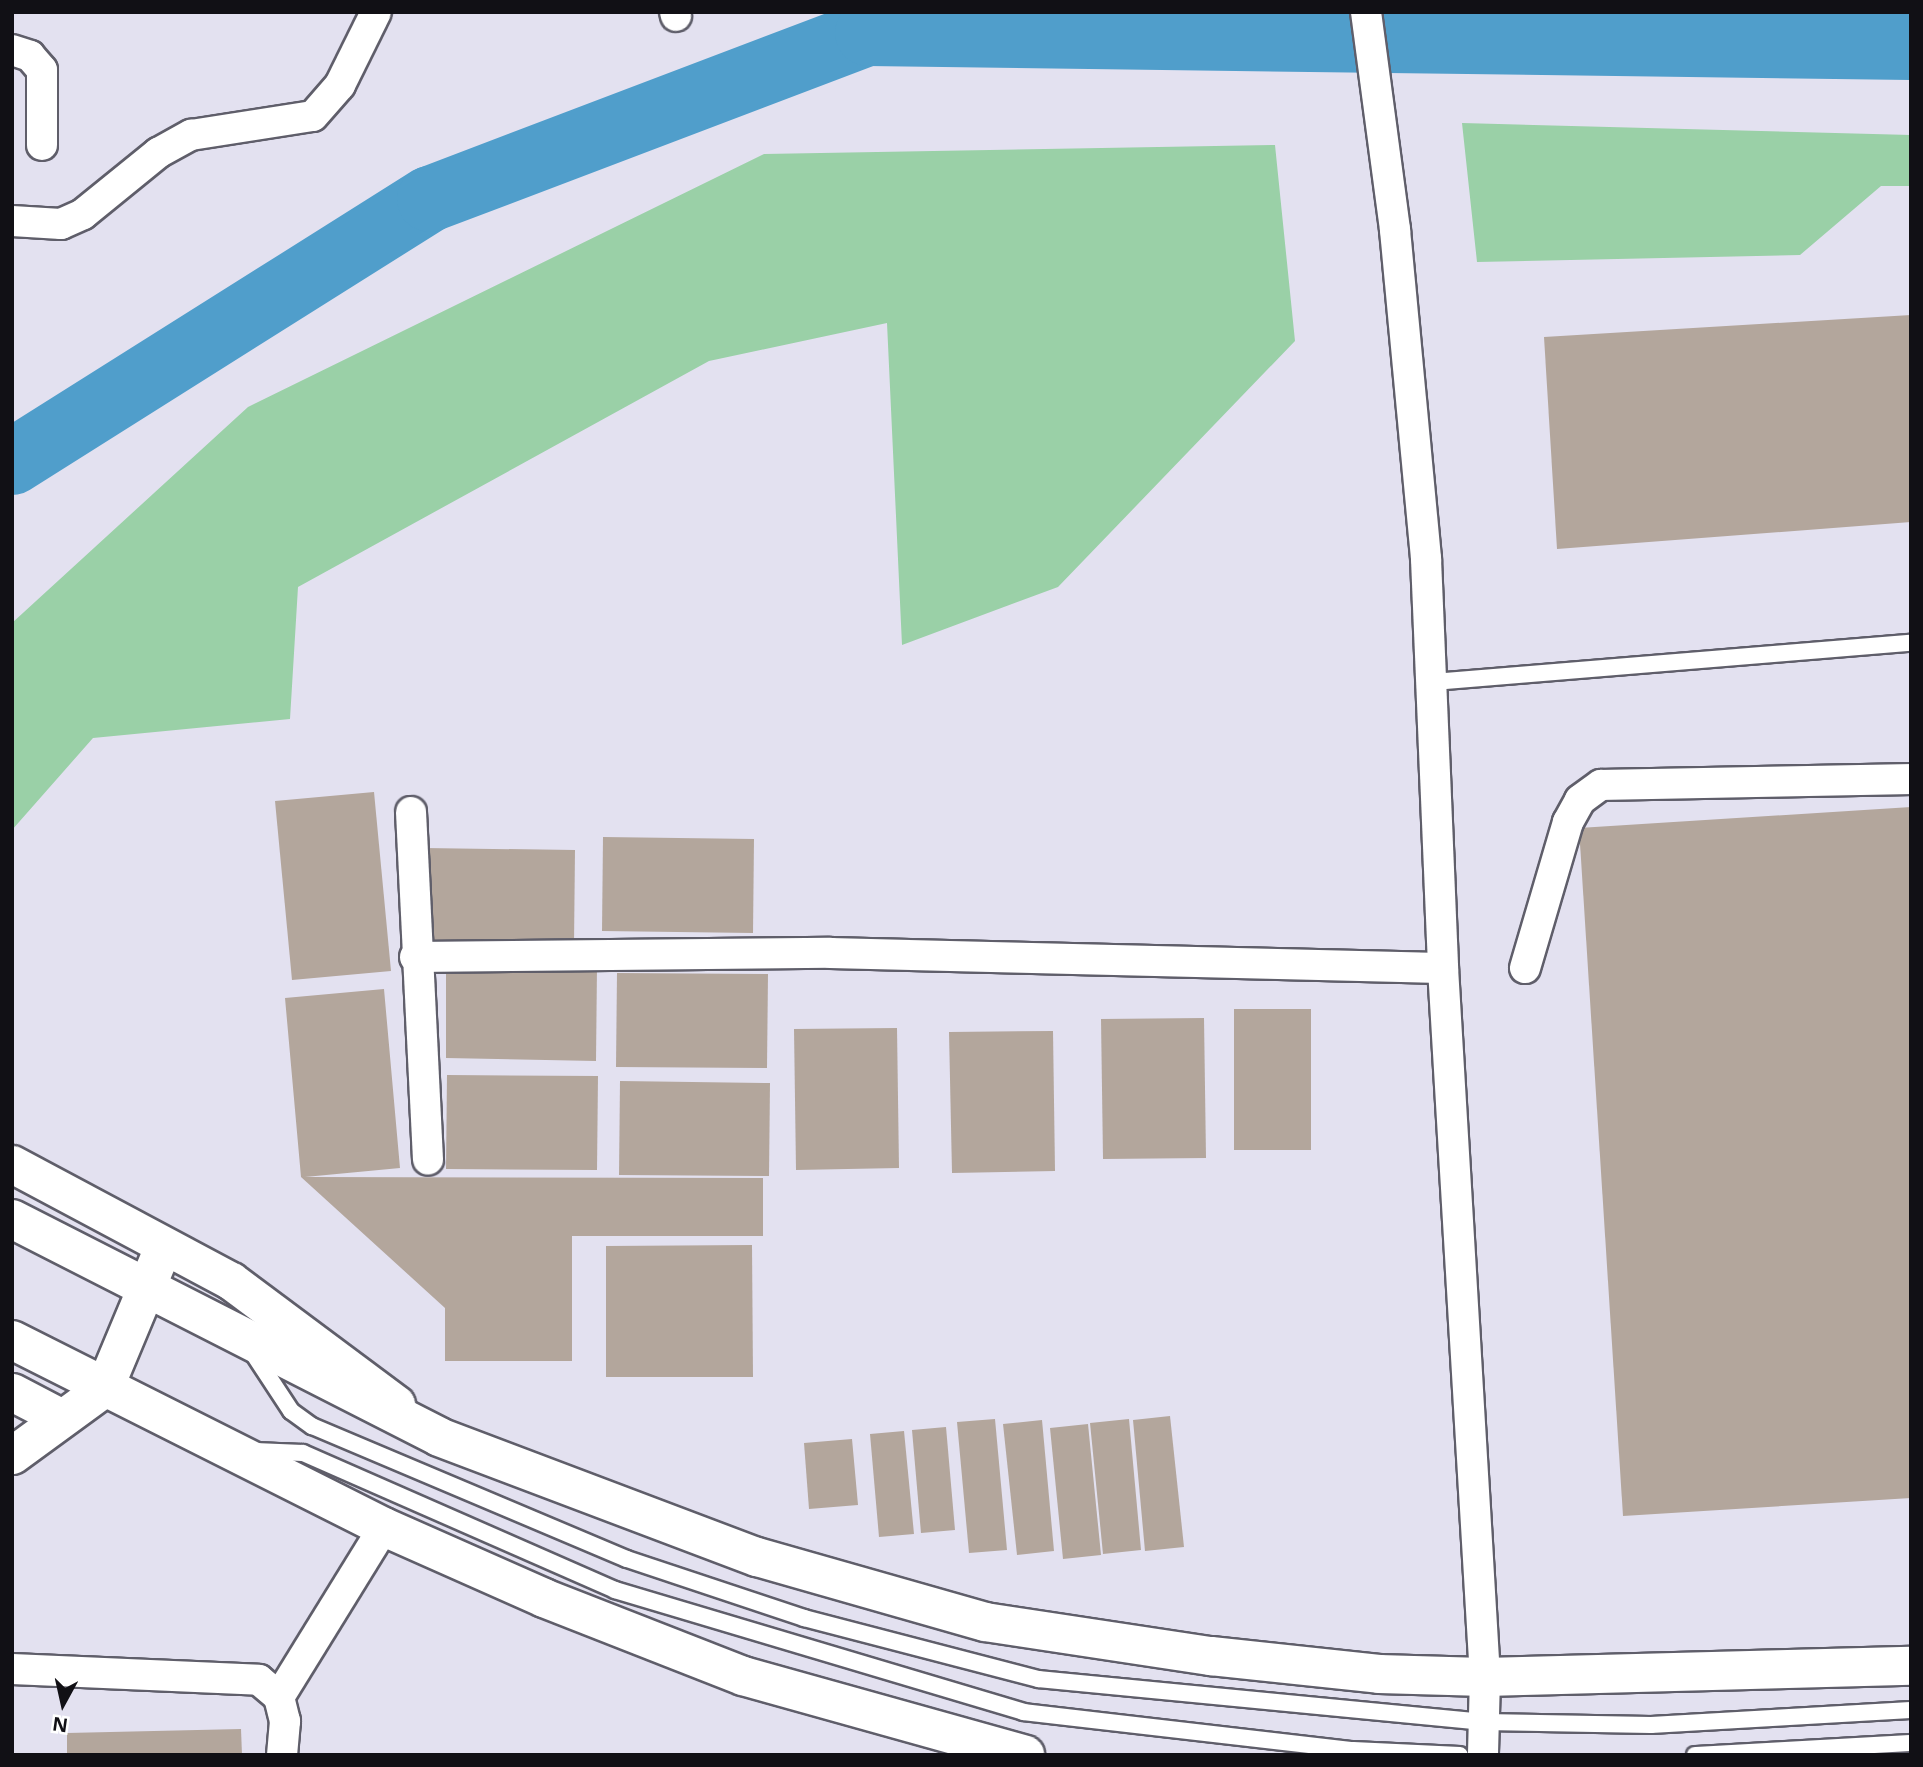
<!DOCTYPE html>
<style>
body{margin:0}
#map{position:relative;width:1923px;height:1767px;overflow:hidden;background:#e3e1f0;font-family:"Noto Sans",sans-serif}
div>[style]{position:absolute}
.green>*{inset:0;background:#9ad0a7}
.river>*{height:66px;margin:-33px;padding:0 33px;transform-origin:33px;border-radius:33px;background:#509ecb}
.building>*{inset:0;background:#b3a69c}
.roads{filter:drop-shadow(2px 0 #5f5e6a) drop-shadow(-2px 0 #5f5e6a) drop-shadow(0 2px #5f5e6a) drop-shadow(0 -2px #5f5e6a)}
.service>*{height:16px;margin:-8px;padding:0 8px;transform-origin:8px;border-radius:8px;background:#fff}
.minor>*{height:30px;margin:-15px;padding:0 15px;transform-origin:15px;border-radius:15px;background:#fff}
.tertiary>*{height:37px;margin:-18.5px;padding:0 18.5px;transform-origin:18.5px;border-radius:18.5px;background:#fff}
.trunk>*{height:38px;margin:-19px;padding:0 19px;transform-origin:19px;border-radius:19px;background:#fff}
span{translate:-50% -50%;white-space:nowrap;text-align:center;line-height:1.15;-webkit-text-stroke:6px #fff;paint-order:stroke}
.frame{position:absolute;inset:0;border:14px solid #111015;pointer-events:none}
.north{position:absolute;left:28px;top:1669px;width:70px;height:70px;-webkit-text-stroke:5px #fff;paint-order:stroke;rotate:188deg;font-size:19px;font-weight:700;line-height:28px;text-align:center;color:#111015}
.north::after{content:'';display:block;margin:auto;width:24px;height:32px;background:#111015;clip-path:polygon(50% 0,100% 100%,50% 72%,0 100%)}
</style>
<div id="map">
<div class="green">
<div style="clip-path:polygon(1461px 12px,1911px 12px,1911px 27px)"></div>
<div style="clip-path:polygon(1462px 123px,1911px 135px,1911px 186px,1881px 186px,1800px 255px,1477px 262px)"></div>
<div style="clip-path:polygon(1275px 145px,1295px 341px,1058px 587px,902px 645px,887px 323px,709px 361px,298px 587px,290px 719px,93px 738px,12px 830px,12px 623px,248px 407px,764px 154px)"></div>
</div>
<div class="river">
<div style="left:12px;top:462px;width:494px;rotate:-32.2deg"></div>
<div style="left:430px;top:199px;width:468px;rotate:-20.8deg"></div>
<div style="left:868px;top:33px;width:1043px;rotate:0.77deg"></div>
</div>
<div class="building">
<div style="clip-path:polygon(1911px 315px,1911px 522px,1557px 549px,1544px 337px)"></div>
<div style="clip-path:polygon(374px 792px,391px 971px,292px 980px,275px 801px)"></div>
<div style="clip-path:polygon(1911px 807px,1911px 1498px,1623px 1516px,1579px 828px)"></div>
<div style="clip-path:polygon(603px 837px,754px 839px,753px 933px,602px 931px)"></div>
<div style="clip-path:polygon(424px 848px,575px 850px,574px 944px,424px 942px)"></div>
<div style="clip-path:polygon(446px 964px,597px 967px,596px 1061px,446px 1058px)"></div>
<div style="clip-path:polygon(617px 973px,768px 974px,767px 1068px,616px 1067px)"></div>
<div style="clip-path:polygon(384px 989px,400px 1168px,305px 1177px,763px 1178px,763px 1236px,572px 1236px,572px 1361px,445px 1361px,445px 1308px,301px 1177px,285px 998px)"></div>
<div style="clip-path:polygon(1234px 1009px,1311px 1009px,1311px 1150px,1234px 1150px)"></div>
<div style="clip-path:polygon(1204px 1018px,1206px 1158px,1103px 1159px,1101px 1019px)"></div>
<div style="clip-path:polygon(897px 1028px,899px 1168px,796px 1170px,794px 1029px)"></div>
<div style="clip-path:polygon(1053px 1031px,1055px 1171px,952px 1173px,949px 1032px)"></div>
<div style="clip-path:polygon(447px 1075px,598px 1076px,597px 1170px,446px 1169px)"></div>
<div style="clip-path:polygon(620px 1081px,770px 1083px,769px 1176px,619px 1175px)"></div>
<div style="clip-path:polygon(752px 1245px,753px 1377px,606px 1377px,606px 1246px)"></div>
<div style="clip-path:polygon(1170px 1416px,1184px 1547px,1145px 1551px,1133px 1420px)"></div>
<div style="clip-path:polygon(995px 1419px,1007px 1550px,969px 1553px,957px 1422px)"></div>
<div style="clip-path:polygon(1129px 1419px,1141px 1550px,1103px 1554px,1090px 1423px)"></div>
<div style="clip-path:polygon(1042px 1420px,1054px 1551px,1017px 1555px,1003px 1424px)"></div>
<div style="clip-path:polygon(1088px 1424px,1101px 1555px,1063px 1559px,1050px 1428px)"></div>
<div style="clip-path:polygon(946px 1427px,955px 1530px,921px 1533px,912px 1430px)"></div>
<div style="clip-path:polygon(904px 1431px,914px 1534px,879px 1537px,870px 1434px)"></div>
<div style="clip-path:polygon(852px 1439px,858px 1505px,809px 1509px,804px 1443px)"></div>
<div style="clip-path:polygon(241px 1729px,242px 1755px,67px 1755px,67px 1733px)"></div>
</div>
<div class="roads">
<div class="service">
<div style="left:1432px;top:682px;width:481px;rotate:-4.7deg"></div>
<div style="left:251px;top:1350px;width:73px;rotate:56.7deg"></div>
<div style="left:291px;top:1411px;width:26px;rotate:36deg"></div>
<div style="left:312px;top:1426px;width:342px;rotate:22.9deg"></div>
<div style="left:627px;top:1559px;width:187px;rotate:18.4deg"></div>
<div style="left:804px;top:1618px;width:242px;rotate:14.6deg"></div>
<div style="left:1038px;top:1679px;width:448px;rotate:5.5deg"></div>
<div style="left:1484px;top:1722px;width:167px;rotate:1deg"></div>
<div style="left:1651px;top:1725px;width:260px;rotate:-3.3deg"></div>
<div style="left:255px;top:1451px;width:48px;rotate:2.4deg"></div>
<div style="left:303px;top:1453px;width:341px;rotate:23.7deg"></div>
<div style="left:615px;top:1590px;width:426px;rotate:16.6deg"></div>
<div style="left:1023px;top:1712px;width:332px;rotate:6.6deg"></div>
<div style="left:1353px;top:1750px;width:107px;rotate:2.7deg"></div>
<div style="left:1695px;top:1755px;width:216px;rotate:-3.2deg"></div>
</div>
<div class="minor">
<div style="left:675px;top:12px;width:4px;rotate:76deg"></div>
<div style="left:1366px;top:12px;width:220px;rotate:82.4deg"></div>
<div style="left:1395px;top:230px;width:330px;rotate:84.6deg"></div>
<div style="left:1426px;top:559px;width:409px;rotate:87.6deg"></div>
<div style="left:1443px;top:968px;width:710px;rotate:86.61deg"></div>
<div style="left:1485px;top:1677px;width:78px;rotate:91.5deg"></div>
<div style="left:12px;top:50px;width:19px;rotate:18deg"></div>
<div style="left:30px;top:56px;width:18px;rotate:49deg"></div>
<div style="left:42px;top:70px;width:75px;rotate:90deg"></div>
<div style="left:12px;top:221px;width:49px;rotate:3.5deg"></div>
<div style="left:61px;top:224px;width:24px;rotate:-24deg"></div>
<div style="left:83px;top:214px;width:97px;rotate:-39.1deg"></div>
<div style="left:158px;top:153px;width:38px;rotate:-29deg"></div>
<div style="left:191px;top:135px;width:123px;rotate:-8.9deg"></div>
<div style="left:313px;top:116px;width:41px;rotate:-48.9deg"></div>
<div style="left:340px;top:85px;width:81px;rotate:-63.7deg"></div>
<div style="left:411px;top:812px;width:348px;rotate:87.2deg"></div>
<div style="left:415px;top:957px;width:415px;rotate:-0.6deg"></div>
<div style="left:830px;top:953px;width:613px;rotate:1.4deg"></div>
<div style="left:1525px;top:968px;width:152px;rotate:-73.6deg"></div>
<div style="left:1568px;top:822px;width:25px;rotate:-61deg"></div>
<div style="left:1580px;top:800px;width:26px;rotate:-36deg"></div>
<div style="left:1601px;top:785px;width:310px;rotate:-1.1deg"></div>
<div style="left:12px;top:1669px;width:247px;rotate:2.5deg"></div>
<div style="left:259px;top:1680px;width:26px;rotate:40deg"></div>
<div style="left:279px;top:1697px;width:25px;rotate:76deg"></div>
<div style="left:285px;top:1721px;width:34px;rotate:95deg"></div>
<div style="left:279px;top:1697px;width:200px;rotate:-58.3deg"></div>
</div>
<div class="tertiary">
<div style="left:12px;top:1164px;width:248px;rotate:28.1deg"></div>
<div style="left:231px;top:1281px;width:206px;rotate:36.7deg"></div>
<div style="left:12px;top:1392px;width:56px;rotate:27.5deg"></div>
<div style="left:12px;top:1455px;width:114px;rotate:-36.1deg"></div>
<div style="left:104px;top:1388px;width:138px;rotate:-67.3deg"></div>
</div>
<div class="trunk">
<div style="left:12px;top:1219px;width:479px;rotate:27deg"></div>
<div style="left:439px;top:1437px;width:340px;rotate:20.7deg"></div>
<div style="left:757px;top:1557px;width:237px;rotate:15.9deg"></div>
<div style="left:985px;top:1622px;width:229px;rotate:8.6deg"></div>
<div style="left:1211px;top:1656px;width:169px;rotate:6.1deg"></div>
<div style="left:1379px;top:1674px;width:106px;rotate:1.6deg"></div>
<div style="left:1485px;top:1677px;width:426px;rotate:-1.5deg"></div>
<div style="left:12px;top:1340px;width:416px;rotate:26.7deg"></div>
<div style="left:384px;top:1527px;width:175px;rotate:23.9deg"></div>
<div style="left:544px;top:1598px;width:214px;rotate:21.4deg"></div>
<div style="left:743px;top:1676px;width:293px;rotate:15.6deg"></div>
</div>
</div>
<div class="frame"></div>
<div class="north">N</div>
</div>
